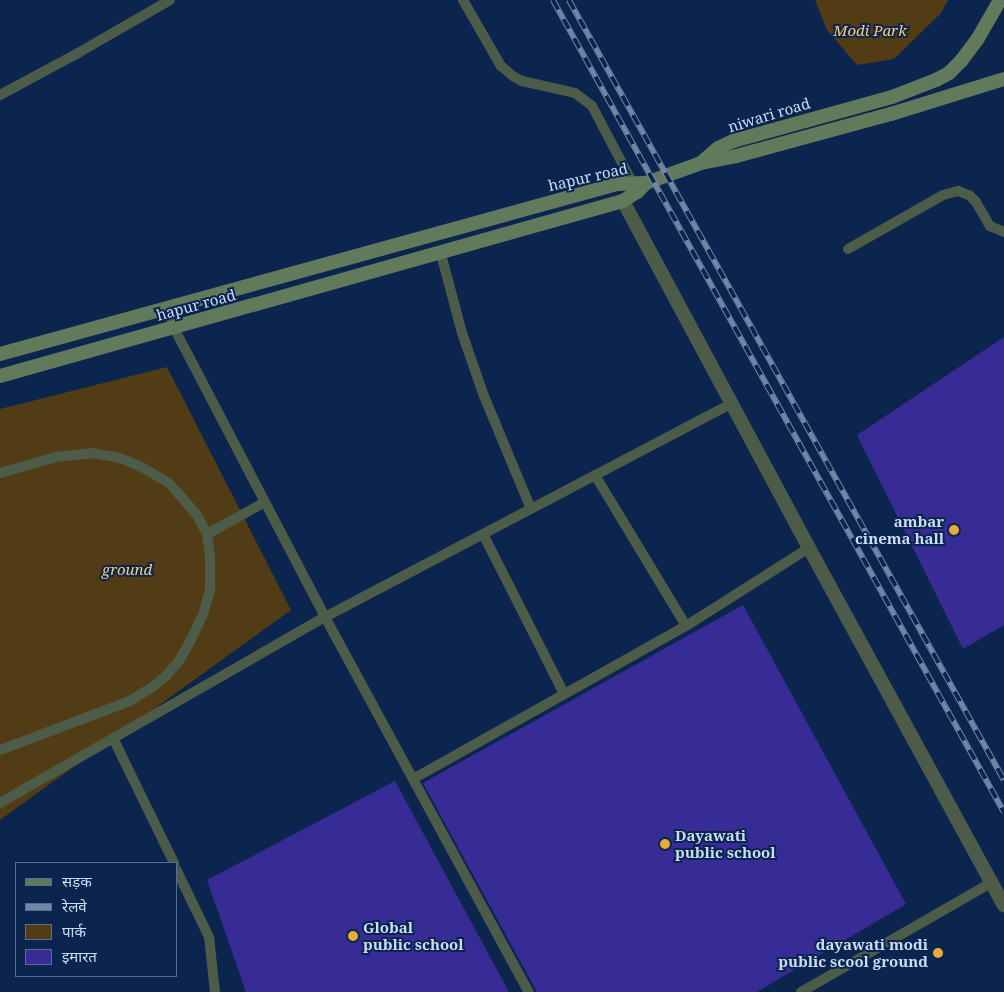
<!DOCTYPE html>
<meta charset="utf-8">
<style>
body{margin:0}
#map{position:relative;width:1004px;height:992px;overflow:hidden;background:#0c254e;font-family:"Noto Serif","Noto Sans Devanagari",serif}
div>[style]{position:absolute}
.green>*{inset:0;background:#513c15}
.building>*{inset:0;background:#372c95}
.service>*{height:10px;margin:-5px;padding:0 5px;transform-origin:5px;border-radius:5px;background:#4c5c49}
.minor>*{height:14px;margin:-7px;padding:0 7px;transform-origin:7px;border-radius:7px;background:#4c5c49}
.secondary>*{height:14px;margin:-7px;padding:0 7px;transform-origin:7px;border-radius:7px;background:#617a5b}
.rail>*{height:5.5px;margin-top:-2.75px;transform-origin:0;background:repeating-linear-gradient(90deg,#0c254e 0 11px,#7287a8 0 22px);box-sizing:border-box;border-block:1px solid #7287a8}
.dots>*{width:14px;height:14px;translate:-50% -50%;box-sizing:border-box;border:2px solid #0c254e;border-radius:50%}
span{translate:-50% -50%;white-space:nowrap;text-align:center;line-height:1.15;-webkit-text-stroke:4px #0c254e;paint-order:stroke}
.park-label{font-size:15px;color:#fbcb77;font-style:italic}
.street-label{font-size:15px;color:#cbdcf7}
.poi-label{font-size:15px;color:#cbdcf7;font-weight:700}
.right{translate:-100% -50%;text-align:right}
.left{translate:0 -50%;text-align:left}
.legend{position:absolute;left:15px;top:862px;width:162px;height:115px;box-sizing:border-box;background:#0c254e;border:1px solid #586e92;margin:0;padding:6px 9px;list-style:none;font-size:15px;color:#cbdcf7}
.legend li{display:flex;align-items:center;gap:10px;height:25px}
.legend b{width:25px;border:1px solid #586e92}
</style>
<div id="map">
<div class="green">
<div style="clip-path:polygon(815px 0,948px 0,941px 13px,894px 59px,857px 65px,827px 30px)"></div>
<div style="clip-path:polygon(167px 367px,291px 610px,0 820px,0 409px)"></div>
</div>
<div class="building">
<div style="clip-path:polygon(1004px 337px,1004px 625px,963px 649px,857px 435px)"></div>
<div style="clip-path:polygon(743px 605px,906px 904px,757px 992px,537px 992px,423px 783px)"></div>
<div style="clip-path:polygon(395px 781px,509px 992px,246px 992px,207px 880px)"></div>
</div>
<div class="service">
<div style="left:463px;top:0;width:76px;rotate:60.1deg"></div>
<div style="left:501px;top:66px;width:16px;rotate:40deg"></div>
<div style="left:513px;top:76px;width:10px;rotate:29deg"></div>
<div style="left:522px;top:81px;width:54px;rotate:12.8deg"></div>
<div style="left:575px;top:93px;width:21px;rotate:37deg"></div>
<div style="left:592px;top:106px;width:86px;rotate:62.2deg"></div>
<div style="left:0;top:95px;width:89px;rotate:-28.3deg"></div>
<div style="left:78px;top:53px;width:106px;rotate:-29.9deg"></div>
<div style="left:848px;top:249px;width:109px;rotate:-29.6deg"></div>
<div style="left:943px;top:195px;width:16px;rotate:-15deg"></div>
<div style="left:958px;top:191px;width:12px;rotate:20deg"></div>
<div style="left:969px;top:195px;width:10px;rotate:45deg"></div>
<div style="left:976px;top:202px;width:28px;rotate:60deg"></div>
<div style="left:990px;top:226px;width:15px;rotate:23deg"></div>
<div style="left:441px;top:254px;width:82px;rotate:75.1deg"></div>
<div style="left:462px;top:333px;width:67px;rotate:70.8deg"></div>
<div style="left:484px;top:396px;width:122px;rotate:67.4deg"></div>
<div style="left:168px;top:307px;width:22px;rotate:74deg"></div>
<div style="left:174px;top:328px;width:326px;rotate:62.4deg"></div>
<div style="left:325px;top:617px;width:427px;rotate:61.5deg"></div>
<div style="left:0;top:473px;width:58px;rotate:-15.9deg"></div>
<div style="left:56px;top:457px;width:36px;rotate:-6deg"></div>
<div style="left:92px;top:453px;width:28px;rotate:10deg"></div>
<div style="left:120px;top:458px;width:25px;rotate:23deg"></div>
<div style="left:143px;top:468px;width:30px;rotate:30deg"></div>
<div style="left:169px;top:483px;width:43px;rotate:48.8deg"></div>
<div style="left:197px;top:515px;width:21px;rotate:62deg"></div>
<div style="left:207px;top:534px;width:22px;rotate:82deg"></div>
<div style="left:210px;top:556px;width:34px;rotate:90deg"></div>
<div style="left:210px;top:590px;width:25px;rotate:106deg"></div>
<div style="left:203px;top:614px;width:29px;rotate:115deg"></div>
<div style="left:191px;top:640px;width:24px;rotate:120deg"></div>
<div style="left:179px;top:661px;width:18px;rotate:131deg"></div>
<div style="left:167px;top:675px;width:17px;rotate:140deg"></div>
<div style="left:154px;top:686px;width:28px;rotate:148deg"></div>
<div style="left:130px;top:701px;width:139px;rotate:159.3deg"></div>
<div style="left:595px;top:475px;width:176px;rotate:58.9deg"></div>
<div style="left:207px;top:534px;width:66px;rotate:-28.9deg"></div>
<div style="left:483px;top:534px;width:179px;rotate:63.1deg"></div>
<div style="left:113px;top:738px;width:139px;rotate:64deg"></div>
<div style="left:413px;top:779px;width:313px;rotate:-29.3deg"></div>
<div style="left:686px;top:626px;width:146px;rotate:-32.4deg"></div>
<div style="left:0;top:803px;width:374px;rotate:-29.8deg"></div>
<div style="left:325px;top:617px;width:460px;rotate:-27.7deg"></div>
<div style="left:176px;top:869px;width:76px;rotate:64.1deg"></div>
<div style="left:209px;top:937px;width:55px;rotate:83.8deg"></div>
<div style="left:801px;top:992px;width:220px;rotate:-29.9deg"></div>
</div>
<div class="minor">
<div style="left:623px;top:201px;width:394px;rotate:61.8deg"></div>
<div style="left:809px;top:548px;width:407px;rotate:61.4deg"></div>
</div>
<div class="secondary">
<div style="left:702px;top:162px;width:21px;rotate:-41deg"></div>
<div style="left:718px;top:148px;width:17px;rotate:-25deg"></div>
<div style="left:733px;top:141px;width:165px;rotate:-15.5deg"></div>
<div style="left:892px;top:97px;width:47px;rotate:-21.1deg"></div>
<div style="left:936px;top:80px;width:15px;rotate:-28deg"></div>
<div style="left:949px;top:73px;width:17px;rotate:-45deg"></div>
<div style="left:961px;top:61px;width:26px;rotate:-53deg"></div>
<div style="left:977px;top:40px;width:46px;rotate:-60.1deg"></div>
<div style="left:0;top:354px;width:640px;rotate:-15.4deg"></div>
<div style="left:617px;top:184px;width:29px;rotate:-2deg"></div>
<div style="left:0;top:376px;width:647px;rotate:-15.69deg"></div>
<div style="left:623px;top:201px;width:17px;rotate:-33deg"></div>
<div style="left:637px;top:192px;width:13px;rotate:-45deg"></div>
<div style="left:646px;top:183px;width:59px;rotate:-20deg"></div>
<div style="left:701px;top:163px;width:36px;rotate:-11deg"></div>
<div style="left:736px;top:156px;width:161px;rotate:-15.2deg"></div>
<div style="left:891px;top:114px;width:118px;rotate:-17.2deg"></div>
</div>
<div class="rail">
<div style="left:553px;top:0;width:929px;rotate:60.95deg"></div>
<div style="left:569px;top:0;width:893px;rotate:60.85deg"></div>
</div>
<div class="dots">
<div style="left:954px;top:530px;background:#e7ac37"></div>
<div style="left:665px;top:844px;background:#e7ac37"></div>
<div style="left:353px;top:936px;background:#e7ac37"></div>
<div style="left:938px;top:953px;background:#e7ac37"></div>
</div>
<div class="park-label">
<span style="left:870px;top:31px">Modi Park</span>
<span style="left:127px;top:570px">ground</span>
</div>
<div class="street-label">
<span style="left:769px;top:115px;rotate:-17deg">niwari road</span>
<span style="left:588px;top:177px;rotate:-13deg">hapur road</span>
<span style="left:196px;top:305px;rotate:-15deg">hapur road</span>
</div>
<div class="poi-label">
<span class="right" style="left:944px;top:530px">ambar<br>cinema hall</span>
<span class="left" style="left:675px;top:844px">Dayawati<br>public school</span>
<span class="left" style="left:363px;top:936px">Global<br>public school</span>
<span class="right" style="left:928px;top:953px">dayawati modi<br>public scool ground</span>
</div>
<ul class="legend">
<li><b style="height:6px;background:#617a5b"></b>सड़क</li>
<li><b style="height:6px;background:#7287a8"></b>रेलवे</li>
<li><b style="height:14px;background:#513c15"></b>पार्क</li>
<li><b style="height:14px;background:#372c95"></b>इमारत</li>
</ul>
</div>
